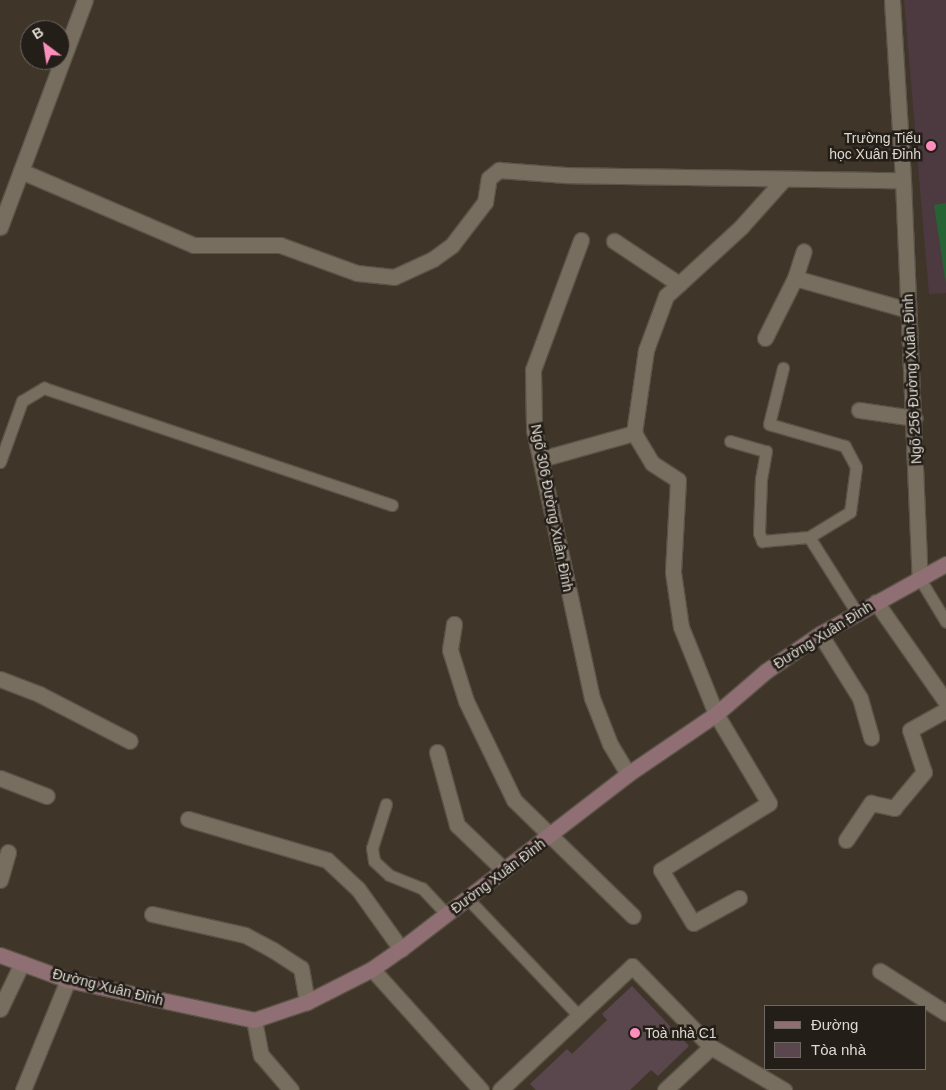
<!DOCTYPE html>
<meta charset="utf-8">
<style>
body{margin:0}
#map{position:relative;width:946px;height:1090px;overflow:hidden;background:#3f3629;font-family:Arial,sans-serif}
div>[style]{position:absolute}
.education>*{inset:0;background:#4d3940}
.green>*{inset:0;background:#256334}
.building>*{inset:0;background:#5a474d}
.roads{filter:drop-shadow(1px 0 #5a5347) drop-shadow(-1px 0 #5a5347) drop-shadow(0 1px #5a5347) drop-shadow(0 -1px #5a5347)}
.lane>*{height:11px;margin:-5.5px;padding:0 5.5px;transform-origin:5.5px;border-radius:5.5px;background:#786e5f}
.street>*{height:15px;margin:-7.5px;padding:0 7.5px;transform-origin:7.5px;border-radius:7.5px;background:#786e5f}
.secondary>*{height:15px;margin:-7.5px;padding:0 7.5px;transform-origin:7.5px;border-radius:7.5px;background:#8f6f73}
.dots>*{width:14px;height:14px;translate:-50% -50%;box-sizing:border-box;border:2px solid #231e18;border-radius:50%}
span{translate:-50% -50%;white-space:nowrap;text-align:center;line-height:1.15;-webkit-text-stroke:5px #231e18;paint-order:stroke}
.poi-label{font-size:14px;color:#dfdad1}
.right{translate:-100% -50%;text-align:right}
.left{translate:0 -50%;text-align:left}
.street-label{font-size:14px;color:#dfdad1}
.legend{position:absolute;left:764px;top:1005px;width:162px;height:65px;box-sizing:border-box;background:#231e18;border:1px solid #6e6962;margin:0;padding:6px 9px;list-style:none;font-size:15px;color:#dfdad1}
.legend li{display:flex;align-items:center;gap:10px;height:25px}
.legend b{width:25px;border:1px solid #6e6962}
.north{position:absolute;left:20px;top:20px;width:50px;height:50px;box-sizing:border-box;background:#231e18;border:1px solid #6e6962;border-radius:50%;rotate:329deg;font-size:14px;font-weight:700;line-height:20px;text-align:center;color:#dfdad1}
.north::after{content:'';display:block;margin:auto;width:18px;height:22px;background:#fe8ebd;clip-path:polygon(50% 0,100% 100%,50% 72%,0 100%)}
</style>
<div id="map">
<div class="education">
<div style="clip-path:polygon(904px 0,946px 0,946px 293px,929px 294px)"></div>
</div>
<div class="green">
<div style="clip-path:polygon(946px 203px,946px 285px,934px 205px)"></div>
</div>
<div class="building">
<div style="clip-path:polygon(632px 986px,689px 1046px,658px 1076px,651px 1070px,630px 1090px,536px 1090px,530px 1084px,567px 1049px,572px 1054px,607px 1020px,602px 1014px)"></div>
</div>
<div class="roads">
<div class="lane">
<div style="left:730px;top:441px;width:37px;rotate:16deg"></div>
<div style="left:766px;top:451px;width:27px;rotate:100deg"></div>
<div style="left:761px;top:478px;width:55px;rotate:92.1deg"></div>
<div style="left:759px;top:533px;width:9px;rotate:69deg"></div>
<div style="left:762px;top:541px;width:47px;rotate:-4.9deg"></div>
<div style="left:809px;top:537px;width:48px;rotate:-31.4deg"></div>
<div style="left:850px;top:512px;width:45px;rotate:-82.4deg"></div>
<div style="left:856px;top:467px;width:24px;rotate:-118deg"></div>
<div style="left:845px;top:446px;width:79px;rotate:-163.9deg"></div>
<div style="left:769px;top:424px;width:58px;rotate:-76deg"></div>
<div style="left:0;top:462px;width:65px;rotate:-70.2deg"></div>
<div style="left:22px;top:401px;width:26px;rotate:-31deg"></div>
<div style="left:44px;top:388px;width:367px;rotate:18.6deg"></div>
<div style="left:809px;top:537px;width:90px;rotate:57.7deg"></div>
<div style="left:920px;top:579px;width:50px;rotate:58.8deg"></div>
<div style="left:386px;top:804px;width:46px;rotate:107.7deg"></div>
<div style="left:372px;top:848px;width:13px;rotate:81deg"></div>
<div style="left:374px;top:861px;width:21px;rotate:43deg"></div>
<div style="left:389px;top:875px;width:35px;rotate:22deg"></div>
<div style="left:422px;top:888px;width:37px;rotate:47deg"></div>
<div style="left:468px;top:899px;width:161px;rotate:46.5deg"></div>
</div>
<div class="street">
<div style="left:892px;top:0;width:180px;rotate:86.5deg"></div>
<div style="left:903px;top:180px;width:399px;rotate:87.6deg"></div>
<div style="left:21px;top:171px;width:188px;rotate:23.2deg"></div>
<div style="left:194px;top:245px;width:86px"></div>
<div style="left:280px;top:245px;width:82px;rotate:20deg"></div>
<div style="left:357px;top:273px;width:37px;rotate:6deg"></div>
<div style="left:394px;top:277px;width:43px;rotate:-24.8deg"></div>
<div style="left:433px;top:259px;width:24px;rotate:-36deg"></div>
<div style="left:452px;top:245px;width:54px;rotate:-52.5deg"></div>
<div style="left:485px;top:202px;width:24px;rotate:-81deg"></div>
<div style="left:489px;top:178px;width:13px;rotate:-39deg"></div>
<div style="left:499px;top:170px;width:67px;rotate:4.3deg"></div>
<div style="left:566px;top:175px;width:337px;rotate:0.9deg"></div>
<div style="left:0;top:227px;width:242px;rotate:-69.5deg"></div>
<div style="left:581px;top:240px;width:139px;rotate:110.3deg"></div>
<div style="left:533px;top:370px;width:60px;rotate:89deg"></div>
<div style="left:534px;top:430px;width:274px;rotate:77.8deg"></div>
<div style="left:592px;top:698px;width:49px;rotate:68.6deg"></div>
<div style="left:610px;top:744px;width:35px;rotate:59deg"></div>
<div style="left:614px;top:241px;width:78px;rotate:33.5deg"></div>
<div style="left:795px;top:278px;width:117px;rotate:15.8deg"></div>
<div style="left:765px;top:338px;width:67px;rotate:-63.4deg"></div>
<div style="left:795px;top:278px;width:28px;rotate:-72deg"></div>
<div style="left:859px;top:410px;width:56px;rotate:8.3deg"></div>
<div style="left:541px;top:459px;width:97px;rotate:-15.6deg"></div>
<div style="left:876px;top:602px;width:122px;rotate:55deg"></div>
<div style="left:454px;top:624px;width:26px;rotate:99deg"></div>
<div style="left:450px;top:650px;width:53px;rotate:72.6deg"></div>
<div style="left:466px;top:701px;width:110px;rotate:64.1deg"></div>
<div style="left:514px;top:800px;width:166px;rotate:44.3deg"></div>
<div style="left:820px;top:634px;width:75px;rotate:58deg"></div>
<div style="left:860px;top:698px;width:41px;rotate:74.2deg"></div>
<div style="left:0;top:679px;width:42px;rotate:21deg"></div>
<div style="left:39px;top:694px;width:102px;rotate:27.3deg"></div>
<div style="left:437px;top:752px;width:76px;rotate:74.7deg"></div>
<div style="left:457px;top:825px;width:65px;rotate:43.8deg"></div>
<div style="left:0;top:778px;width:50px;rotate:21deg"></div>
<div style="left:188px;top:819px;width:145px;rotate:16.4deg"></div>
<div style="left:327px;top:860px;width:42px;rotate:43.1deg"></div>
<div style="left:358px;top:889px;width:74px;rotate:54.4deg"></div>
<div style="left:846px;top:840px;width:45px;rotate:-56deg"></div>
<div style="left:871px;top:803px;width:24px;rotate:12deg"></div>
<div style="left:894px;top:808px;width:47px;rotate:-50.2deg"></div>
<div style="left:924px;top:772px;width:44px;rotate:-108.4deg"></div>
<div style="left:910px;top:730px;width:41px;rotate:-29.1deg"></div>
<div style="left:0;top:880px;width:29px;rotate:-74deg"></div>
<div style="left:739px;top:898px;width:52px;rotate:151.5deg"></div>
<div style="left:693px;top:923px;width:62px;rotate:-121.1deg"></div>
<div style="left:661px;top:870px;width:127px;rotate:-31.8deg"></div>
<div style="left:769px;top:803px;width:104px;rotate:-120.8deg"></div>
<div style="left:716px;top:714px;width:94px;rotate:-111.9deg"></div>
<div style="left:681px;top:627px;width:56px;rotate:-98.3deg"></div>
<div style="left:673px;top:572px;width:92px;rotate:-86.9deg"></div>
<div style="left:678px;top:480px;width:31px;rotate:-147deg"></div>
<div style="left:652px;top:463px;width:35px;rotate:-121deg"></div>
<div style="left:634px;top:433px;width:84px;rotate:-81.8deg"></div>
<div style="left:646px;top:350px;width:58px;rotate:-69.7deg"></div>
<div style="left:666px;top:296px;width:102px;rotate:-42.6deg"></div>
<div style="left:741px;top:227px;width:64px;rotate:-48.1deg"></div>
<div style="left:152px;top:914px;width:95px;rotate:12.7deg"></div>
<div style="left:245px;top:935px;width:32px;rotate:28deg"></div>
<div style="left:273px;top:950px;width:33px;rotate:33deg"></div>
<div style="left:301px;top:968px;width:35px;rotate:80deg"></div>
<div style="left:372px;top:969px;width:163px;rotate:48deg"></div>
<div style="left:880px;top:971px;width:78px;rotate:32.5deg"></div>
<div style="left:0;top:1009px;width:51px;rotate:-64.4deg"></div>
<div style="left:254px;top:1020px;width:36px;rotate:79deg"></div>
<div style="left:261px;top:1055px;width:46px;rotate:49.4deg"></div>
<div style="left:23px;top:1090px;width:119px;rotate:-67.8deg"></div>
<div style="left:500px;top:1090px;width:181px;rotate:-43.2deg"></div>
<div style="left:632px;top:966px;width:113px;rotate:45.7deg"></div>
<div style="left:711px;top:1047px;width:85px;rotate:30.5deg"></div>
<div style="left:665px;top:1090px;width:63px;rotate:-43.1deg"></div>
</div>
<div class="secondary">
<div style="left:0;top:955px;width:72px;rotate:20.2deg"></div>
<div style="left:68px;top:980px;width:190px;rotate:12.1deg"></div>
<div style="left:254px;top:1020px;width:56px;rotate:-18.8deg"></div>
<div style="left:307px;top:1002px;width:73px;rotate:-26.9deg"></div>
<div style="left:372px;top:969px;width:35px;rotate:-35deg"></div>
<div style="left:401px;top:949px;width:287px;rotate:-37.6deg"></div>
<div style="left:628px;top:774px;width:107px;rotate:-34.3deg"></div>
<div style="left:716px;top:714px;width:66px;rotate:-40.7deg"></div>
<div style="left:766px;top:671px;width:65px;rotate:-34.4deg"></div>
<div style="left:820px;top:634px;width:144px;rotate:-29.1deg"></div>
</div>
</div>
<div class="dots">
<div style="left:931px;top:146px;background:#fe8ebd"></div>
<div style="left:635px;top:1033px;background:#fe8ebd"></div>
</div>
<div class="poi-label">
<span class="right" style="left:921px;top:146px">Trường Tiểu<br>học Xuân Đỉnh</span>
<span class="left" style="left:645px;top:1033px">Toà nhà C1</span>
</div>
<div class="street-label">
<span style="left:912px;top:379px;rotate:-93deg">Ngõ 256 Đường Xuân Đỉnh</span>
<span style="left:552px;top:508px;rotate:79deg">Ngõ 306 Đường Xuân Đỉnh</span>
<span style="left:823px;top:635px;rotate:-32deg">Đường Xuân Đỉnh</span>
<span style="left:498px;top:876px;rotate:-37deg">Đường Xuân Đỉnh</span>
<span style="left:108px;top:987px;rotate:14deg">Đường Xuân Đỉnh</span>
</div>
<ul class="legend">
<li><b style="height:6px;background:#8f6f73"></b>Đường</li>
<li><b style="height:14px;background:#5a474d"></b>Tòa nhà</li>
</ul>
<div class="north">B</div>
</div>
